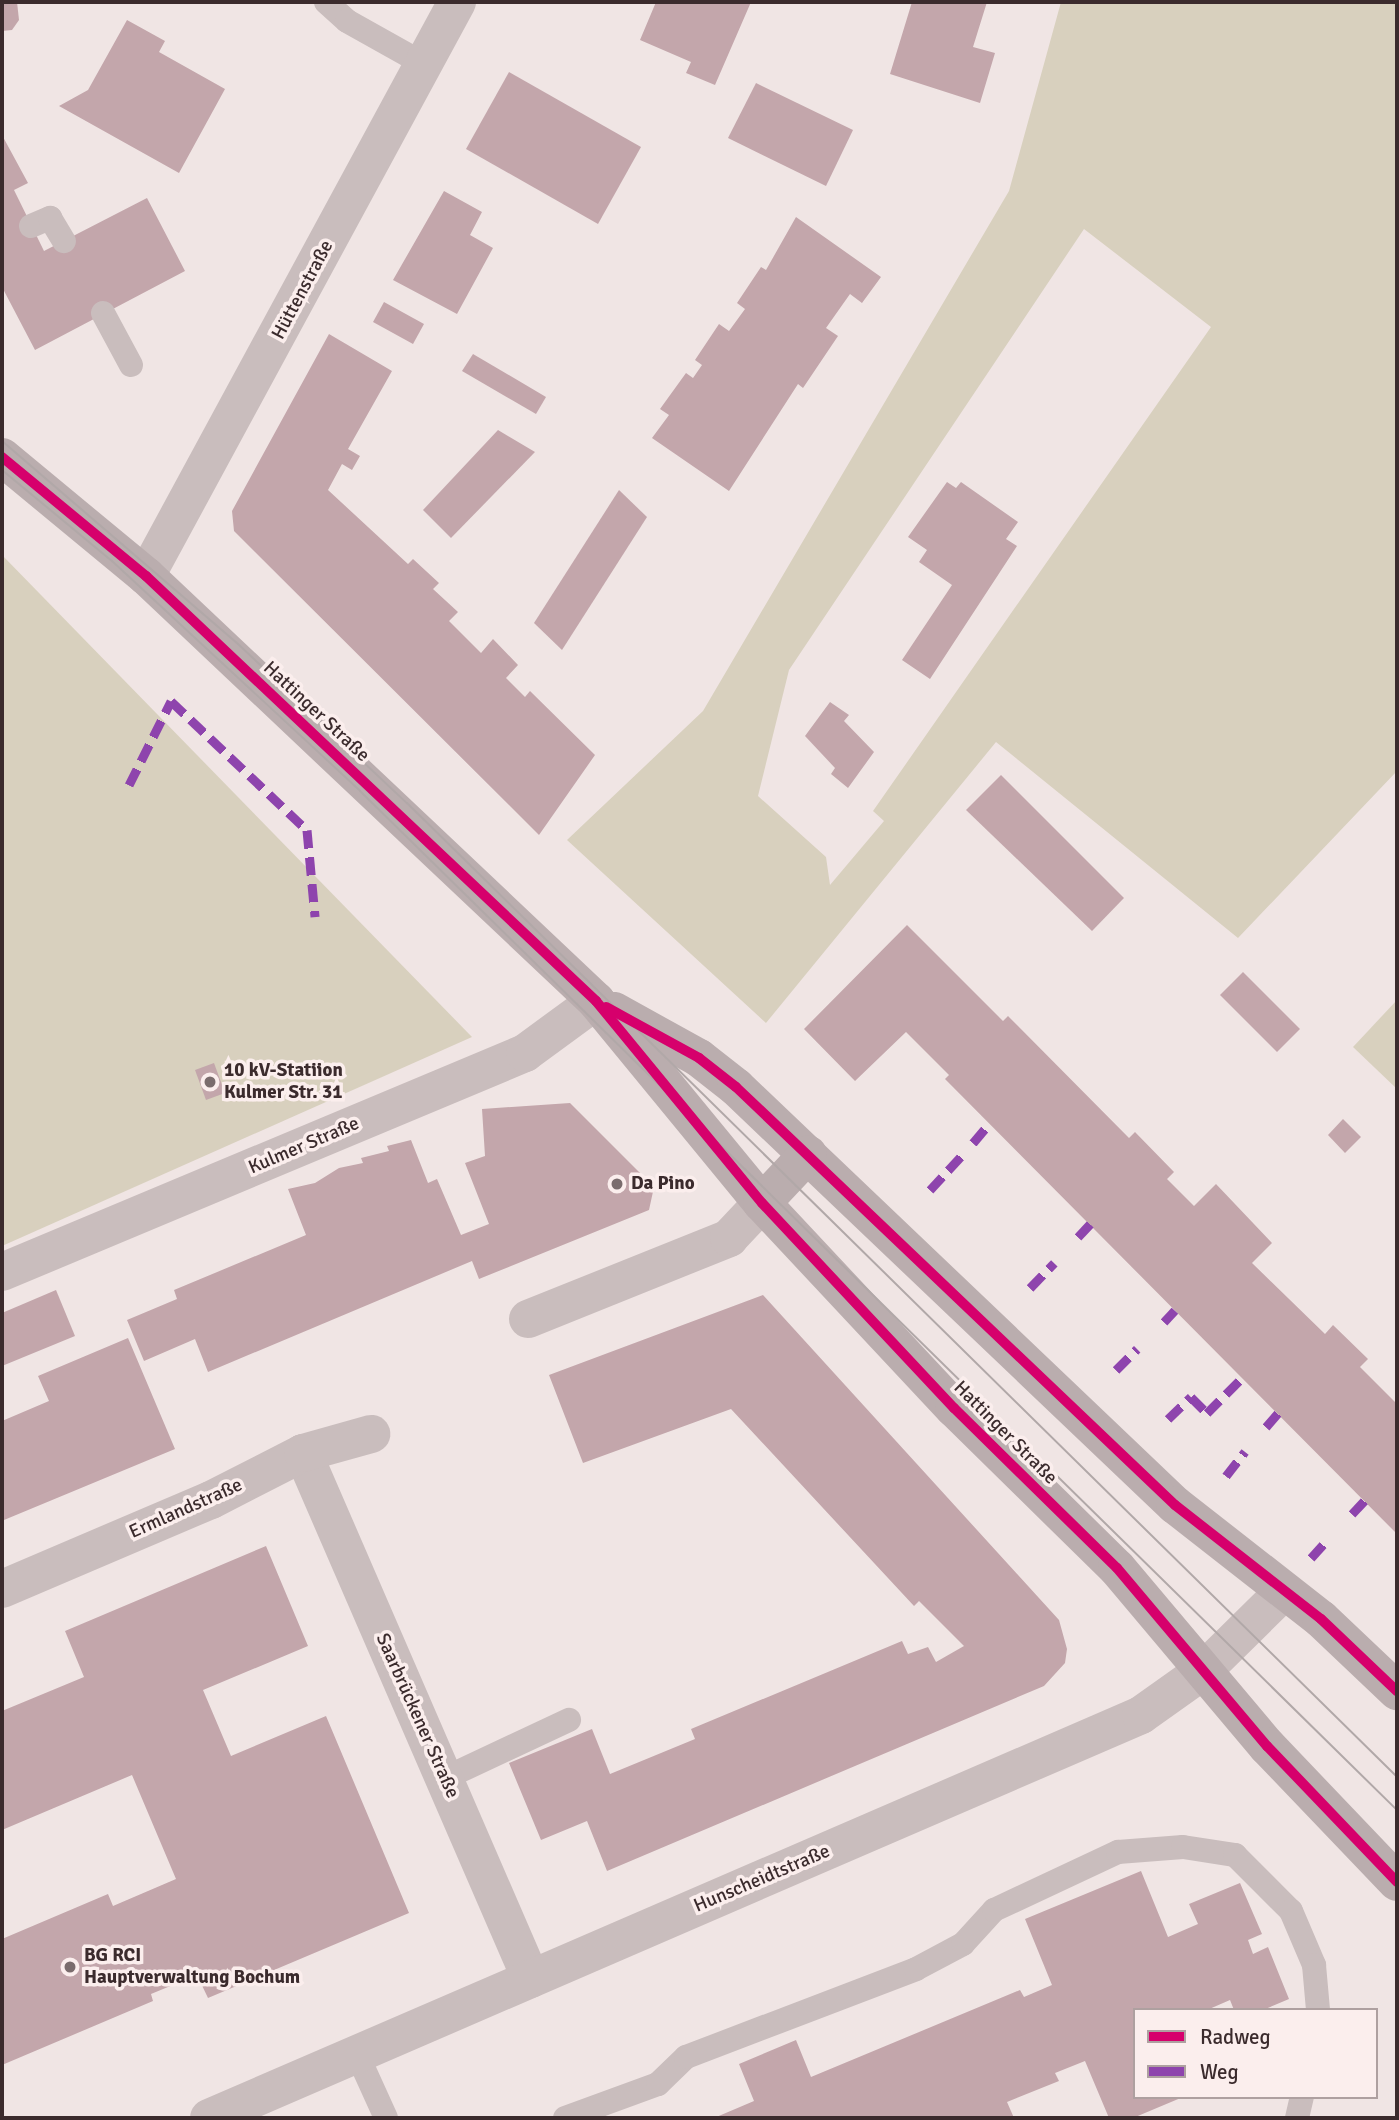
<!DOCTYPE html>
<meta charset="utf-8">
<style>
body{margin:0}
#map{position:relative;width:1399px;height:2120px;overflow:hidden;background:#f0e5e4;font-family:Signika,sans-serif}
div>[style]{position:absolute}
.green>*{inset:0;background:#d8d0be}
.building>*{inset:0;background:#c3a6ab}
.service>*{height:24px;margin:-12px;padding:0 12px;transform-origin:12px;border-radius:12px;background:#c9bdbd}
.minor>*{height:38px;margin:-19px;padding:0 19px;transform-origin:19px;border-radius:19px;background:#c9bdbd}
.tertiary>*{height:38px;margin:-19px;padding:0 19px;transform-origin:19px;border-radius:19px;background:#c9bdbd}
.secondary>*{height:38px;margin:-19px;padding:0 19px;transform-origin:19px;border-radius:19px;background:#baadae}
.tram>*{height:2px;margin:-1px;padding:0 1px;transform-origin:1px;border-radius:1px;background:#b1a8a8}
.quiet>*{height:9px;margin-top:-4.5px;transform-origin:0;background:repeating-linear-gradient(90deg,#8e44ad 0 18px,transparent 0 27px)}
.cycleway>*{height:10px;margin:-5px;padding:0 5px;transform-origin:5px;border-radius:5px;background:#d6006c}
.dots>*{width:19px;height:19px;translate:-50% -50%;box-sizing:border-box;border:4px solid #fbeeed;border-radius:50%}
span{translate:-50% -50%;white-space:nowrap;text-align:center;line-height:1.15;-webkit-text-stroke:7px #fbeeed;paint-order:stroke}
.street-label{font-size:19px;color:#3b2b2d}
.poi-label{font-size:19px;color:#3b2b2d;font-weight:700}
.left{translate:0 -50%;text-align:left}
.frame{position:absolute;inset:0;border:4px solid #3b2b2d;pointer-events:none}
.legend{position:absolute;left:1133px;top:2008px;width:245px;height:91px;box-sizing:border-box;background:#fbeeed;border:2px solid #aea0a0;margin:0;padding:9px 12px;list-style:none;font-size:21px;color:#3b2b2d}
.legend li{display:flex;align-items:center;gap:14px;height:35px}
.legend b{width:35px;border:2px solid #aea0a0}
</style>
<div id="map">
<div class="green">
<div style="clip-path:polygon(evenodd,1061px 2px,1397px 2px,1397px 771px,1238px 938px,996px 742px,766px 1023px,567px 840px,703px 711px,1009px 191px,1061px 2px,1084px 229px,1211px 327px,873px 811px,884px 821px,830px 885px,826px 857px,758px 796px,789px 670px,1084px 229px)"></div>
<div style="clip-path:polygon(2px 555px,472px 1037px,2px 1246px)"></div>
<div style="clip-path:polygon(1397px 1000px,1397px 1089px,1353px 1047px)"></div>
</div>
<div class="building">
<div style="clip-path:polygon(2px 2px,17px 2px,19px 20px,12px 30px,2px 31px)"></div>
<div style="clip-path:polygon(656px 2px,751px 2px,715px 85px,686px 73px,691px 62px,640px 40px)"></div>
<div style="clip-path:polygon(912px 2px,987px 2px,973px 47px,995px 53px,980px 103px,890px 74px)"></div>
<div style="clip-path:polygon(127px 20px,165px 41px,159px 52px,225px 89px,179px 173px,59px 106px,88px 90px)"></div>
<div style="clip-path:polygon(509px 72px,641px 147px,598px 224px,466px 149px)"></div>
<div style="clip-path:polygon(756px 83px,853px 130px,826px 186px,728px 138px)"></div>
<div style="clip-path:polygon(2px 135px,28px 183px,14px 190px,44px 251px,147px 198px,185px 271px,35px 350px,2px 287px)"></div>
<div style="clip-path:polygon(444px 191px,482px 212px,470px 235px,493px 248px,457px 314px,393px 280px)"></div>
<div style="clip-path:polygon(796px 217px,881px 277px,862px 303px,850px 294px,826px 328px,838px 336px,803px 388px,798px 384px,729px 491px,652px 438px,669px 415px,660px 409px,686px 373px,693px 378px,702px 365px,695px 360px,719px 324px,729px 331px,745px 309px,737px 303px,761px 267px,766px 270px)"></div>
<div style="clip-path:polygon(384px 302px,424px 324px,413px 344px,373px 322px)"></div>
<div style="clip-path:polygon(329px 334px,392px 371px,348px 449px,360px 456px,352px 470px,342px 464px,328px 490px,408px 564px,413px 559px,439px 583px,433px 589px,458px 612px,449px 621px,481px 653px,493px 639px,518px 665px,506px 678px,525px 697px,530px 691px,595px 755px,539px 835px,234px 531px,232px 511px)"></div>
<div style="clip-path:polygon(473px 354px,546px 397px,536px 414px,462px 371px)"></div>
<div style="clip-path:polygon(498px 430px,535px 452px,451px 538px,423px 510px)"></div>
<div style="clip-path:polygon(947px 482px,956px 488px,961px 482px,1018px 522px,1006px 539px,1017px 546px,930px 679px,902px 660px,952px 585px,919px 562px,927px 550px,908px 537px)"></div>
<div style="clip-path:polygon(619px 490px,647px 517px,562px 650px,534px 623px)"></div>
<div style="clip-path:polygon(830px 702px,849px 715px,844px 721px,874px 752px,848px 788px,831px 774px,835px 768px,805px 736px)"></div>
<div style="clip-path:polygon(1001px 775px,1124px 898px,1092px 931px,966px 810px)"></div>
<div style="clip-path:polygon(907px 925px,1003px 1021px,1008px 1016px,1129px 1138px,1135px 1132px,1174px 1172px,1167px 1179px,1194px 1206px,1216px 1184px,1272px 1243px,1252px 1263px,1325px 1334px,1333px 1325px,1368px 1359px,1360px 1367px,1397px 1404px,1397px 1534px,945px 1079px,949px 1075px,906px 1032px,855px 1081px,804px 1029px)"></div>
<div style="clip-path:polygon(1243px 972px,1300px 1029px,1277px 1052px,1220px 995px)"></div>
<div style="clip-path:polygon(214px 1063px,225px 1093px,206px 1100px,195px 1070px)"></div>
<div style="clip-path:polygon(570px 1103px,654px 1187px,649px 1210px,479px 1279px,472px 1261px,208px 1372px,195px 1339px,144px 1361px,127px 1320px,177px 1299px,174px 1290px,306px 1235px,288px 1189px,315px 1183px,339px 1168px,363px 1163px,361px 1158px,389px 1151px,387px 1146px,411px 1140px,428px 1183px,437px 1179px,461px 1235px,489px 1224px,465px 1163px,485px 1156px,482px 1109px)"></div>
<div style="clip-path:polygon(1343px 1119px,1361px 1137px,1345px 1153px,1328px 1135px)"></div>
<div style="clip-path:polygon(56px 1290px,75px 1336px,2px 1366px,2px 1313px)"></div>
<div style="clip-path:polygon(763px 1295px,1059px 1620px,1067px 1649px,1065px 1663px,1044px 1686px,607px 1871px,587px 1821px,541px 1840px,509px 1763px,592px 1729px,610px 1774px,695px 1739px,691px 1729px,902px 1641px,908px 1654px,928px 1647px,936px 1662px,964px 1646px,919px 1601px,914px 1606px,731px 1409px,583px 1463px,549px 1375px)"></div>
<div style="clip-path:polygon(128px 1338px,175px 1449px,4px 1520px,2px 1421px,49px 1401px,38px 1376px)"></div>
<div style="clip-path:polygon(266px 1546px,308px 1646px,203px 1690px,231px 1756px,326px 1716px,409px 1913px,208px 1998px,197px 1975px,151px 1994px,153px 2001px,2px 2065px,2px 1939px,108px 1894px,113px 1906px,176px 1879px,132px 1775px,2px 1830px,2px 1711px,84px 1677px,65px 1631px)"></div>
<div style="clip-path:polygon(1141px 1871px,1168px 1937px,1198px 1924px,1189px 1904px,1240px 1883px,1262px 1934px,1248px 1940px,1253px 1954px,1268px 1947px,1289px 1999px,1263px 2010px,1234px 2010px,1230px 2000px,1207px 2010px,1135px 2010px,1135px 2097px,1183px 2097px,1133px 2118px,1109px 2118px,1085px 2061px,1055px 2073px,1059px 2081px,1007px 2102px,1014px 2118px,714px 2118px,754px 2101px,739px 2064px,796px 2040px,811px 2077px,1020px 1990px,1024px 1997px,1052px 1985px,1025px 1919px)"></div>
</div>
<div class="service">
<div style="left:326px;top:2px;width:28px;rotate:42deg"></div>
<div style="left:347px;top:21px;width:88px;rotate:29.2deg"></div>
<div style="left:31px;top:226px;width:21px;rotate:-23deg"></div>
<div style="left:50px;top:218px;width:27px;rotate:59deg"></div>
<div style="left:103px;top:313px;width:59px;rotate:61.7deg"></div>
<div style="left:445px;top:1778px;width:137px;rotate:-25.1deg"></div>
<div style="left:357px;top:2054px;width:70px;rotate:65.6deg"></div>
<div style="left:565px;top:2118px;width:99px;rotate:-20.1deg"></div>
<div style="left:658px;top:2084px;width:39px;rotate:-44deg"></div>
<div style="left:686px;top:2057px;width:246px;rotate:-20.9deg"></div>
<div style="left:916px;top:1969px;width:53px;rotate:-28deg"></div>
<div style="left:963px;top:1944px;width:46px;rotate:-47.6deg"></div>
<div style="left:994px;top:1910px;width:137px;rotate:-25.1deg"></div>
<div style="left:1118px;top:1852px;width:65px;rotate:-4.4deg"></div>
<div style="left:1183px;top:1847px;width:53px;rotate:8.7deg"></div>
<div style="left:1235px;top:1855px;width:79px;rotate:45deg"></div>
<div style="left:1291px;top:1911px;width:59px;rotate:66.9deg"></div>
<div style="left:1314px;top:1965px;width:45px;rotate:84.9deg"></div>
<div style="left:1297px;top:2118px;width:22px;rotate:-77deg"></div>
</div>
<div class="minor">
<div style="left:146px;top:576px;width:653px;rotate:-61.55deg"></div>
<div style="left:2px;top:1272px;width:567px;rotate:-22.72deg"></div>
<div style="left:525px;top:1053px;width:88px;rotate:-36.2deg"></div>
<div style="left:528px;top:1319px;width:217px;rotate:-21.9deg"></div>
<div style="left:729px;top:1238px;width:48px;rotate:-46.7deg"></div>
<div style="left:303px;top:1453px;width:573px;rotate:66.57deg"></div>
<div style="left:2px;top:1589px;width:227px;rotate:-23.1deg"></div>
<div style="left:211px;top:1500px;width:103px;rotate:-27.1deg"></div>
<div style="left:303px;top:1453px;width:71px;rotate:-15.6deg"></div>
</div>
<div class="tertiary">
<div style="left:209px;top:2118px;width:1015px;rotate:-23.38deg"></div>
<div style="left:1141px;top:1715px;width:76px;rotate:-35.4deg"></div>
<div style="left:1203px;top:1671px;width:114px;rotate:-44.6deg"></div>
</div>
<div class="secondary">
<div style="left:2px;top:457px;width:187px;rotate:39.6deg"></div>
<div style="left:146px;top:576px;width:619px;rotate:43.36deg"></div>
<div style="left:596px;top:1001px;width:261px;rotate:50.6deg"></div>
<div style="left:762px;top:1203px;width:281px;rotate:46.9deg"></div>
<div style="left:954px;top:1408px;width:228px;rotate:44.5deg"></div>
<div style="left:1117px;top:1568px;width:233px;rotate:49.9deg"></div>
<div style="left:1267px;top:1746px;width:188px;rotate:46.3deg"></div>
<div style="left:614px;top:1011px;width:97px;rotate:28.9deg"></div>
<div style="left:699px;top:1058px;width:47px;rotate:38.1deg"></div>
<div style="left:736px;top:1087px;width:606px;rotate:43.6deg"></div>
<div style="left:1175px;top:1505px;width:185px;rotate:38deg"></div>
<div style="left:1321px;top:1619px;width:105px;rotate:43.5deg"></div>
<div style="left:762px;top:1203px;width:67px;rotate:-46.8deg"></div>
</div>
<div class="tram">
<div style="left:2px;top:441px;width:311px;rotate:40.7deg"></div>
<div style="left:238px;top:644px;width:232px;rotate:43.3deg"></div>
<div style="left:407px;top:803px;width:1389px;rotate:44.53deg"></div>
<div style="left:2px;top:470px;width:143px;rotate:39.6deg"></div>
<div style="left:112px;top:561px;width:338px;rotate:42.8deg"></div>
<div style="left:360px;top:791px;width:1454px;rotate:44.5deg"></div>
</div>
<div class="quiet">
<div style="left:129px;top:785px;width:94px;rotate:-63.4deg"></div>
<div style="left:171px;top:701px;width:187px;rotate:43.5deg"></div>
<div style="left:307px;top:830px;width:87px;rotate:84.7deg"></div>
<div style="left:973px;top:1143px;width:26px;rotate:-50deg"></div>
<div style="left:930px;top:1190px;width:53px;rotate:-47.3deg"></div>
<div style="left:1078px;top:1237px;width:18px;rotate:-47deg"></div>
<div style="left:1030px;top:1288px;width:35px;rotate:-46deg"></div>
<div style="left:1164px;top:1322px;width:16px;rotate:-47deg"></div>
<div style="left:1116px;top:1370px;width:30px;rotate:-45deg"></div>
<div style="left:1168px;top:1419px;width:32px;rotate:-44deg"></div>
<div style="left:1191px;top:1397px;width:23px;rotate:45deg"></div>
<div style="left:1207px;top:1413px;width:51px;rotate:-45deg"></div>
<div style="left:1266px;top:1427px;width:20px;rotate:-49deg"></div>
<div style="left:1226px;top:1476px;width:31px;rotate:-52deg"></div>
<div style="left:1352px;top:1514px;width:19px;rotate:-47deg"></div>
<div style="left:1311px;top:1558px;width:25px;rotate:-48deg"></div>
</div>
<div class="cycleway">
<div style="left:2px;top:457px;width:187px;rotate:39.6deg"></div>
<div style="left:146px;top:576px;width:619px;rotate:43.36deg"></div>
<div style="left:596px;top:1001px;width:261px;rotate:50.6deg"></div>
<div style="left:762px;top:1203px;width:281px;rotate:46.9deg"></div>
<div style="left:954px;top:1408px;width:228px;rotate:44.5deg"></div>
<div style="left:1117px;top:1568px;width:233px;rotate:49.9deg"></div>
<div style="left:1267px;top:1746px;width:188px;rotate:46.3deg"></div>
<div style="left:606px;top:1007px;width:106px;rotate:28.7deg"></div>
<div style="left:699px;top:1058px;width:47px;rotate:38.1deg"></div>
<div style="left:736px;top:1087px;width:606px;rotate:43.6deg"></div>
<div style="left:1175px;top:1505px;width:185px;rotate:38deg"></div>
<div style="left:1321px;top:1619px;width:105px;rotate:43.5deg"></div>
</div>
<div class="dots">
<div style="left:210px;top:1082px;background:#7a6c6d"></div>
<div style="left:617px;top:1184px;background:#7a6c6d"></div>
<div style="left:70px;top:1967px;background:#7a6c6d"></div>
</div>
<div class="street-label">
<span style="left:303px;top:290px;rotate:-62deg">Hüttenstraße</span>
<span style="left:316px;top:712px;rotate:43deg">Hattinger Straße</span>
<span style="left:304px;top:1146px;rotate:-23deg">Kulmer Straße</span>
<span style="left:1005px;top:1433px;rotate:45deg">Hattinger Straße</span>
<span style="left:186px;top:1509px;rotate:-24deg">Ermlandstraße</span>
<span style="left:417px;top:1716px;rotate:66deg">Saarbrückener Straße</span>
<span style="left:762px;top:1879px;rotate:-23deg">Hunscheidtstraße</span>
</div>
<div class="poi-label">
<span class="left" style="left:224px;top:1082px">10 kV-Statiion<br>Kulmer Str. 31</span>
<span class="left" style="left:631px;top:1184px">Da Pino</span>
<span class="left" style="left:84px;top:1967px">BG RCI<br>Hauptverwaltung Bochum</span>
</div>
<div class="frame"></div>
<ul class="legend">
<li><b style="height:9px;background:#d6006c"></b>Radweg</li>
<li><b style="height:9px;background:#8e44ad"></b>Weg</li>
</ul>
</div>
